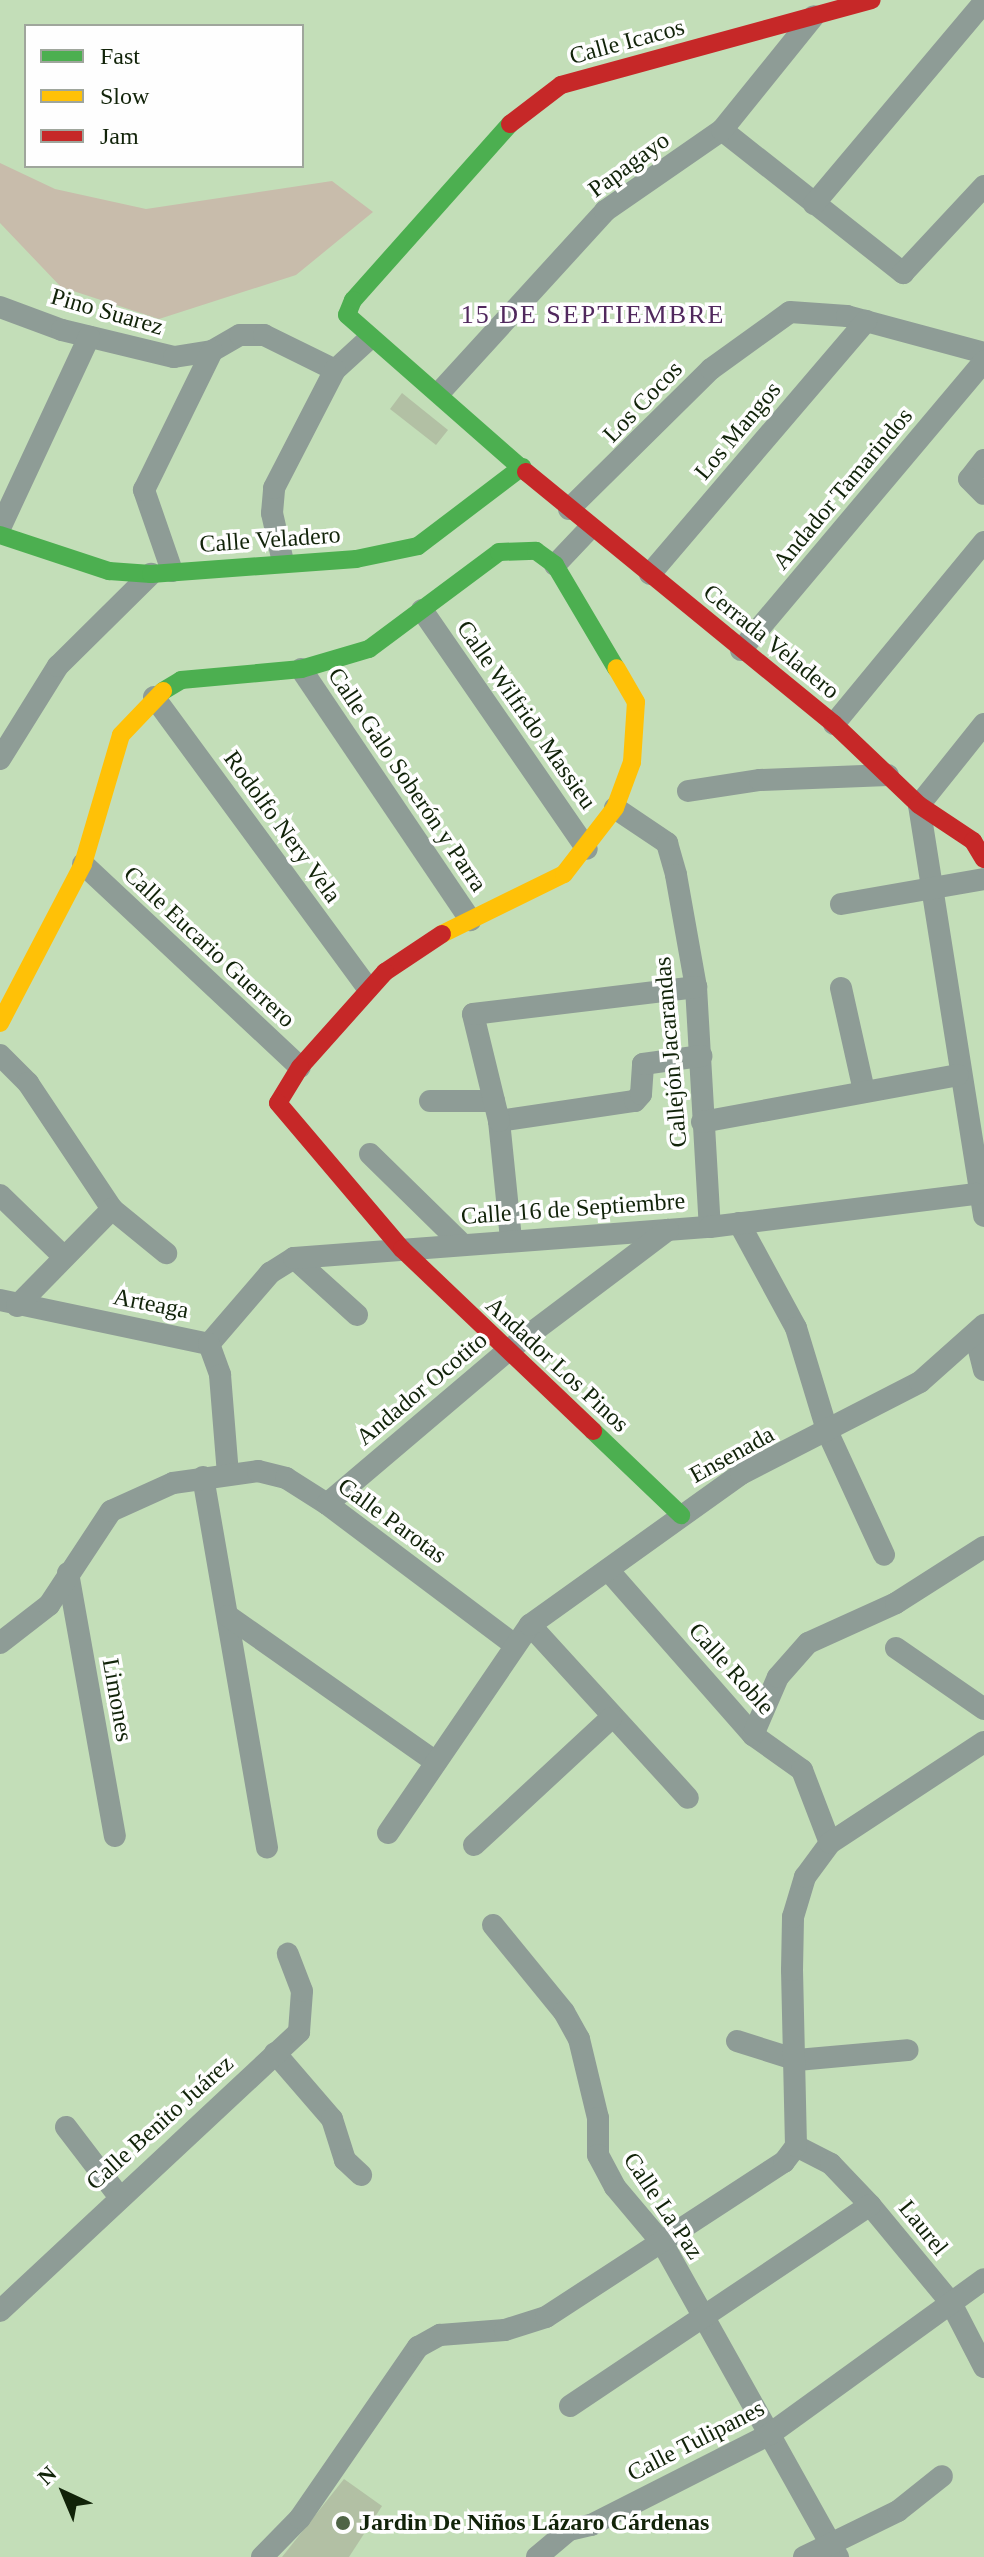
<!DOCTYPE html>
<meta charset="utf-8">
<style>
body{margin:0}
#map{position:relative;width:984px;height:2557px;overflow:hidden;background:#c3deb8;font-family:"Times New Roman",serif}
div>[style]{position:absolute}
.green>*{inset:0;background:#c8bcab}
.building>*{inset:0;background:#b2c0a4}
.street>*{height:22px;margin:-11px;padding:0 11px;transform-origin:11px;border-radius:11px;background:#8e9c96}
.fast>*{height:18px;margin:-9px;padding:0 9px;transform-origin:9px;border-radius:9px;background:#4caf50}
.slow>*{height:18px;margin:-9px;padding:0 9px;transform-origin:9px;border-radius:9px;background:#ffc107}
.jam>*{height:18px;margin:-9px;padding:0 9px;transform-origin:9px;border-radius:9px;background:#c62828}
.dots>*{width:22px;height:22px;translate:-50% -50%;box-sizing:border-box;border:4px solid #fefefe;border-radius:50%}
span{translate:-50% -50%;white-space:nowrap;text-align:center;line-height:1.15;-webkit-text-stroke:7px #fefefe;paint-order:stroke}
.street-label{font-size:24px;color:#112309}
.poi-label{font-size:24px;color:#112309;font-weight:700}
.left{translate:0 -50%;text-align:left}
.neighbourhood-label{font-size:26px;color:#50285d;letter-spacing:2px}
.legend{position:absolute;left:24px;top:24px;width:280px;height:144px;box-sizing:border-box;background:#fefefe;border:2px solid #9fa69c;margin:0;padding:10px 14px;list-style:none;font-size:24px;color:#112309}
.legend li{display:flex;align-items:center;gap:16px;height:40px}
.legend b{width:40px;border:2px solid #9fa69c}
.north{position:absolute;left:24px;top:2453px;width:80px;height:80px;-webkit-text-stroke:6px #fefefe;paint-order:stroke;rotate:316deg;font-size:22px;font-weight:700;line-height:32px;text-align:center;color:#112309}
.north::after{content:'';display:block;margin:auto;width:28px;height:36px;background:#112309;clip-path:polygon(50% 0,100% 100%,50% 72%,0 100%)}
</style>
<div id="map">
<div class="green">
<div style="clip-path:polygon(0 163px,55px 189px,146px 209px,332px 181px,373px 212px,296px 275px,159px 319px,61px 287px,0 223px)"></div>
</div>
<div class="building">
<div style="clip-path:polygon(402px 393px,448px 430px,436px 445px,390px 409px)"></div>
<div style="clip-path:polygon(344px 2479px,382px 2506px,349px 2557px,282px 2557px)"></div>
</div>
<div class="street">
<div style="left:722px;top:130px;width:231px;rotate:38.3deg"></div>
<div style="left:903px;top:273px;width:119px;rotate:-47deg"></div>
<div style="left:814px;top:204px;width:264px;rotate:-49.9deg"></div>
<div style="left:0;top:307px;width:66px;rotate:20.4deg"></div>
<div style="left:62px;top:330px;width:115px;rotate:13.6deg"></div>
<div style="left:174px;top:357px;width:38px;rotate:-9deg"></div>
<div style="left:212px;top:351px;width:32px;rotate:-30deg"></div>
<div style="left:240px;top:335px;width:24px"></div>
<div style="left:264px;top:335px;width:79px;rotate:26.2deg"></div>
<div style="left:335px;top:370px;width:46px;rotate:-42.4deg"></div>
<div style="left:440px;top:392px;width:245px;rotate:-47.6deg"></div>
<div style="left:605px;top:211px;width:142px;rotate:-34.7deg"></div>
<div style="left:722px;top:130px;width:146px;rotate:-51.1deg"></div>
<div style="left:984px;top:460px;width:24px;rotate:128deg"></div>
<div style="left:969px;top:479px;width:21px;rotate:45deg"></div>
<div style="left:569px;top:509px;width:199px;rotate:-44.6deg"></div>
<div style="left:711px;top:369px;width:97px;rotate:-35.8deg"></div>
<div style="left:790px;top:312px;width:57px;rotate:4deg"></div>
<div style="left:847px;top:316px;width:142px;rotate:15.1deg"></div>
<div style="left:0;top:528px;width:211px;rotate:-65deg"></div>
<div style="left:283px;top:562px;width:50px;rotate:-102.7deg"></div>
<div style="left:272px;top:513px;width:25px;rotate:-85deg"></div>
<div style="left:274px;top:488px;width:133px;rotate:-62.7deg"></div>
<div style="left:555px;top:565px;width:51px;rotate:-46.6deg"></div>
<div style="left:172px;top:571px;width:86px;rotate:-109.1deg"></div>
<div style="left:144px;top:490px;width:155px;rotate:-63.9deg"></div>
<div style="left:650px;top:574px;width:333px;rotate:-49.5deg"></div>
<div style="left:422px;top:610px;width:290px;rotate:55.4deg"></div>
<div style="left:741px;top:650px;width:378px;rotate:-49.9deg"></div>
<div style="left:301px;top:669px;width:303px;rotate:56deg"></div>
<div style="left:154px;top:697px;width:361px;rotate:53.7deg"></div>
<div style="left:834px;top:724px;width:236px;rotate:-50.5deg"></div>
<div style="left:984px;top:724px;width:104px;rotate:128.7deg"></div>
<div style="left:919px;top:805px;width:416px;rotate:81deg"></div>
<div style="left:0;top:759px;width:110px;rotate:-58.1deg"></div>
<div style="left:58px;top:666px;width:131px;rotate:-44.7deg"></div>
<div style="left:688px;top:791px;width:73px;rotate:-8.7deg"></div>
<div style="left:760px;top:780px;width:128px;rotate:-2.2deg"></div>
<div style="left:615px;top:808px;width:63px;rotate:33.9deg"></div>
<div style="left:667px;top:843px;width:33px;rotate:74deg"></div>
<div style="left:676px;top:875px;width:114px;rotate:79.9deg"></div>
<div style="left:696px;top:987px;width:240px;rotate:86.7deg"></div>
<div style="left:83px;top:864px;width:297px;rotate:43.1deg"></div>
<div style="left:841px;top:904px;width:145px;rotate:-9.9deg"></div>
<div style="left:841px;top:988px;width:106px;rotate:77.4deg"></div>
<div style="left:0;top:1055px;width:40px;rotate:45deg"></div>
<div style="left:28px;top:1083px;width:151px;rotate:56.3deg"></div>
<div style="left:112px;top:1209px;width:70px;rotate:39.2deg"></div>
<div style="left:430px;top:1101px;width:64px"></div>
<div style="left:499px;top:1121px;width:137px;rotate:-8.4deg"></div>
<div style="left:635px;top:1101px;width:9px;rotate:-49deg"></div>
<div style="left:641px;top:1094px;width:30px;rotate:-86deg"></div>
<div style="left:643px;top:1064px;width:59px;rotate:-7.9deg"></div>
<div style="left:702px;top:1122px;width:260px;rotate:-10.4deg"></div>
<div style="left:370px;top:1154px;width:126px;rotate:44.4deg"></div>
<div style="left:0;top:1195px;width:85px;rotate:44deg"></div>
<div style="left:739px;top:1223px;width:119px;rotate:61.5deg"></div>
<div style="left:796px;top:1328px;width:110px;rotate:73.1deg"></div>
<div style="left:828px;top:1433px;width:134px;rotate:65.3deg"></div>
<div style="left:511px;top:1239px;width:119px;rotate:-95.8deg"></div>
<div style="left:499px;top:1121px;width:110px;rotate:-103.7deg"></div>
<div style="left:473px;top:1014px;width:225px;rotate:-6.9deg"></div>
<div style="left:294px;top:1258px;width:85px;rotate:42.1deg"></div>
<div style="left:0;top:1300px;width:214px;rotate:11.9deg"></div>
<div style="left:17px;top:1306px;width:136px;rotate:-45.6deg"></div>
<div style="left:975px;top:1334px;width:37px;rotate:76deg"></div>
<div style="left:209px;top:1344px;width:94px;rotate:-49.3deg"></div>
<div style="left:270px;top:1273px;width:28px;rotate:-32deg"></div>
<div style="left:294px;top:1258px;width:417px;rotate:-4.3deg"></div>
<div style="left:710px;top:1227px;width:268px;rotate:-7.1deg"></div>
<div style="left:209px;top:1344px;width:33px;rotate:70deg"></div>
<div style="left:220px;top:1375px;width:99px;rotate:85.4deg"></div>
<div style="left:203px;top:1477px;width:376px;rotate:80.2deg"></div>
<div style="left:327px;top:1504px;width:235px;rotate:-40.3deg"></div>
<div style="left:506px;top:1352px;width:203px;rotate:-37deg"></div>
<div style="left:608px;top:1570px;width:220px;rotate:48.7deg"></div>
<div style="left:753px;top:1735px;width:60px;rotate:35.5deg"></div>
<div style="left:802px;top:1770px;width:78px;rotate:69deg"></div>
<div style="left:68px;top:1573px;width:267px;rotate:79.9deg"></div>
<div style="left:228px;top:1616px;width:254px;rotate:35.1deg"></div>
<div style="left:530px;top:1625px;width:234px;rotate:47.6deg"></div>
<div style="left:0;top:1643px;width:62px;rotate:-37.8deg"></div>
<div style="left:49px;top:1605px;width:113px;rotate:-56.6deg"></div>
<div style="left:111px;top:1511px;width:68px;rotate:-24.3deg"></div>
<div style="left:173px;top:1483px;width:86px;rotate:-8deg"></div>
<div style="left:258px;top:1471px;width:29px;rotate:14deg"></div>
<div style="left:286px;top:1478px;width:49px;rotate:32.4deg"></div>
<div style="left:327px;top:1504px;width:231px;rotate:36.9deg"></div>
<div style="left:896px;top:1648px;width:107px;rotate:34.7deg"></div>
<div style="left:753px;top:1735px;width:63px;rotate:-66.7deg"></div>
<div style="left:778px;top:1677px;width:45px;rotate:-48.6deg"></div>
<div style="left:808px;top:1643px;width:97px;rotate:-24.4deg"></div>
<div style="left:896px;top:1603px;width:104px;rotate:-32.5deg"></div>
<div style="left:388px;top:1833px;width:252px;rotate:-55.7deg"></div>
<div style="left:530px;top:1625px;width:259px;rotate:-35.6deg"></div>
<div style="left:741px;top:1474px;width:201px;rotate:-27.2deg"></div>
<div style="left:920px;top:1382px;width:86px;rotate:-41.7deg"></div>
<div style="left:474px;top:1845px;width:187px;rotate:-42.8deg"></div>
<div style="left:493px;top:1925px;width:112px;rotate:50.8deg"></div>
<div style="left:564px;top:2012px;width:31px;rotate:61deg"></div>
<div style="left:579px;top:2039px;width:81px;rotate:76.5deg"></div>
<div style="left:598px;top:2118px;width:37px;rotate:90deg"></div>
<div style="left:598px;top:2155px;width:36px;rotate:62deg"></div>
<div style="left:615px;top:2187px;width:75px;rotate:49.9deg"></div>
<div style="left:663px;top:2244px;width:359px;rotate:60.8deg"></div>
<div style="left:737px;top:2041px;width:63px;rotate:17.6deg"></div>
<div style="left:797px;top:2060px;width:111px;rotate:-5.1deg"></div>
<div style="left:275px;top:2053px;width:87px;rotate:49.2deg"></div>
<div style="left:332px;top:2119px;width:43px;rotate:72.4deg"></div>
<div style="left:345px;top:2160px;width:22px;rotate:43deg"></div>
<div style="left:66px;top:2127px;width:86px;rotate:52.6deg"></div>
<div style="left:796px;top:2146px;width:39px;rotate:27deg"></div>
<div style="left:831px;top:2164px;width:57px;rotate:46.4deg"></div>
<div style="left:870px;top:2205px;width:127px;rotate:50.4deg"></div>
<div style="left:951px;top:2303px;width:72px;rotate:62.7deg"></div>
<div style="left:0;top:2311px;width:409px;rotate:-43deg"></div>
<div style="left:299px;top:2032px;width:41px;rotate:-85.8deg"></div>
<div style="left:302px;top:1991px;width:40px;rotate:-111deg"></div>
<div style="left:570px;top:2406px;width:361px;rotate:-33.8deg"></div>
<div style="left:262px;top:2557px;width:54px;rotate:-45.7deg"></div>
<div style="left:300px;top:2518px;width:208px;rotate:-55.4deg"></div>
<div style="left:418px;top:2347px;width:25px;rotate:-29deg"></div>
<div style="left:440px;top:2335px;width:65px;rotate:-4.4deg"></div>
<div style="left:505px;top:2330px;width:43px;rotate:-17.6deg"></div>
<div style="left:546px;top:2317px;width:284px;rotate:-33.1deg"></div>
<div style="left:784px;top:2162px;width:20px;rotate:-53deg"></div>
<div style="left:796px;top:2146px;width:176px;rotate:-91.3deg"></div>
<div style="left:792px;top:1970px;width:53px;rotate:-88.9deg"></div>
<div style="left:793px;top:1917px;width:42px;rotate:-73.3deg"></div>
<div style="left:805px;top:1877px;width:42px;rotate:-53.7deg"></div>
<div style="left:830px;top:1843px;width:184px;rotate:-33.3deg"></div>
<div style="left:537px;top:2557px;width:42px;rotate:-40.2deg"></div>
<div style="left:569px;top:2530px;width:23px;rotate:-13deg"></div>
<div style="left:591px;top:2525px;width:201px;rotate:-26.9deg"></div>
<div style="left:770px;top:2434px;width:264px;rotate:-35.9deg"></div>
<div style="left:804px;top:2557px;width:105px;rotate:-26.1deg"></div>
<div style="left:898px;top:2511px;width:56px;rotate:-38.5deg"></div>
</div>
<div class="fast">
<div style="left:510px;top:124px;width:236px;rotate:131.7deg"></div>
<div style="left:353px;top:300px;width:16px;rotate:112deg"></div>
<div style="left:347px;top:315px;width:238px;rotate:41.3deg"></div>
<div style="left:0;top:535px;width:115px;rotate:18.3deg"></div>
<div style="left:109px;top:571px;width:42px;rotate:4.1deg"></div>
<div style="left:151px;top:574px;width:206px;rotate:-4.2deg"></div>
<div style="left:356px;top:559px;width:63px;rotate:-11.8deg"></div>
<div style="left:418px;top:546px;width:131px;rotate:-37.2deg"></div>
<div style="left:163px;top:691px;width:21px;rotate:-31deg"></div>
<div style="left:181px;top:680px;width:121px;rotate:-5.2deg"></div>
<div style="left:301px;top:669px;width:71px;rotate:-16.4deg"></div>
<div style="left:369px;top:649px;width:162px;rotate:-36.7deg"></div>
<div style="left:499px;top:552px;width:37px;rotate:-2deg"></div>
<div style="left:536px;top:551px;width:24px;rotate:36deg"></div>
<div style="left:555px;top:565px;width:120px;rotate:59.4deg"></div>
<div style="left:593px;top:1431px;width:122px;rotate:43.7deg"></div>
</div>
<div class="slow">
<div style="left:442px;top:934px;width:136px;rotate:-26.2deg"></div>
<div style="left:564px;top:874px;width:83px;rotate:-52.3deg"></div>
<div style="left:615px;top:808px;width:49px;rotate:-69.7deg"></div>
<div style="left:632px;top:762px;width:60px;rotate:-86.2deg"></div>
<div style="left:636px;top:702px;width:39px;rotate:-120deg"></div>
<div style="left:0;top:1023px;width:179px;rotate:-62.4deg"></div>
<div style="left:83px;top:864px;width:134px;rotate:-73.6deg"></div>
<div style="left:121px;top:735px;width:61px;rotate:-46.3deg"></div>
</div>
<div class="jam">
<div style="left:510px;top:124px;width:64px;rotate:-37.4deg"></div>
<div style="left:561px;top:85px;width:322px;rotate:-15.3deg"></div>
<div style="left:526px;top:472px;width:398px;rotate:39.3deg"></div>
<div style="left:834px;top:724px;width:117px;rotate:43.6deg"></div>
<div style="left:919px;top:805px;width:65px;rotate:33.7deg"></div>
<div style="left:973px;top:841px;width:21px;rotate:59deg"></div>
<div style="left:442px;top:934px;width:69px;rotate:146.3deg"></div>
<div style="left:385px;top:972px;width:127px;rotate:131.8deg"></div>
<div style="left:300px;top:1067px;width:42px;rotate:121.4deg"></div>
<div style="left:278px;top:1103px;width:192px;rotate:49.7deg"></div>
<div style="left:402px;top:1249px;width:264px;rotate:43.6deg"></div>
</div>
<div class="dots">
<div style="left:343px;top:2523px;background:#4f6446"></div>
</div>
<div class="street-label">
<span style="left:627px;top:42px;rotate:-15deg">Calle Icacos</span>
<span style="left:629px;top:165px;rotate:-36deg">Papagayo</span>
<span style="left:107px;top:312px;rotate:16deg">Pino Suarez</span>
<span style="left:643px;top:402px;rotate:-46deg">Los Cocos</span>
<span style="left:738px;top:431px;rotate:-50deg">Los Mangos</span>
<span style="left:843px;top:489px;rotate:-50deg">Andador Tamarindos</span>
<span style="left:270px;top:540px;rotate:-4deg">Calle Veladero</span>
<span style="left:771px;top:642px;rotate:39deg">Cerrada Veladero</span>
<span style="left:526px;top:715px;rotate:55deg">Calle Wilfrido Massieu</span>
<span style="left:407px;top:780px;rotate:56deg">Calle Galo Soberón y Parra</span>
<span style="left:282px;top:827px;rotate:54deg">Rodolfo Nery Vela</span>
<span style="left:209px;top:947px;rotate:43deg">Calle Eucario Guerrero</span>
<span style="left:671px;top:1052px;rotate:-95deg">Callejón Jacarandas</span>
<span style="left:573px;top:1209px;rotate:-4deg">Calle 16 de Septiembre</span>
<span style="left:151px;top:1304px;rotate:11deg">Arteaga</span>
<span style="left:557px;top:1365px;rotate:43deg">Andador Los Pinos</span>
<span style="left:422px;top:1389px;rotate:-40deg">Andador Ocotito</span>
<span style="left:732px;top:1455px;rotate:-29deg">Ensenada</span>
<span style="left:392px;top:1521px;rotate:36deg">Calle Parotas</span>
<span style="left:731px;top:1669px;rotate:48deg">Calle Roble</span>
<span style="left:117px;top:1700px;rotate:80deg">Limones</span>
<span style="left:160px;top:2123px;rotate:-42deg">Calle Benito Juárez</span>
<span style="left:663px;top:2206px;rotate:56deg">Calle La Paz</span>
<span style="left:923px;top:2228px;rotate:51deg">Laurel</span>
<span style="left:696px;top:2441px;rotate:-27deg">Calle Tulipanes</span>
</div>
<div class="poi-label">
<span class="left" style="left:359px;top:2523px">Jardin De Niños Lázaro Cárdenas</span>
</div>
<div class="neighbourhood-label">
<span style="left:593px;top:315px">15 DE SEPTIEMBRE</span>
</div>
<ul class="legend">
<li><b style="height:10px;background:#4caf50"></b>Fast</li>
<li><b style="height:10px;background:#ffc107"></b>Slow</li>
<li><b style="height:10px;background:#c62828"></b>Jam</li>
</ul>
<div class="north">N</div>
</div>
